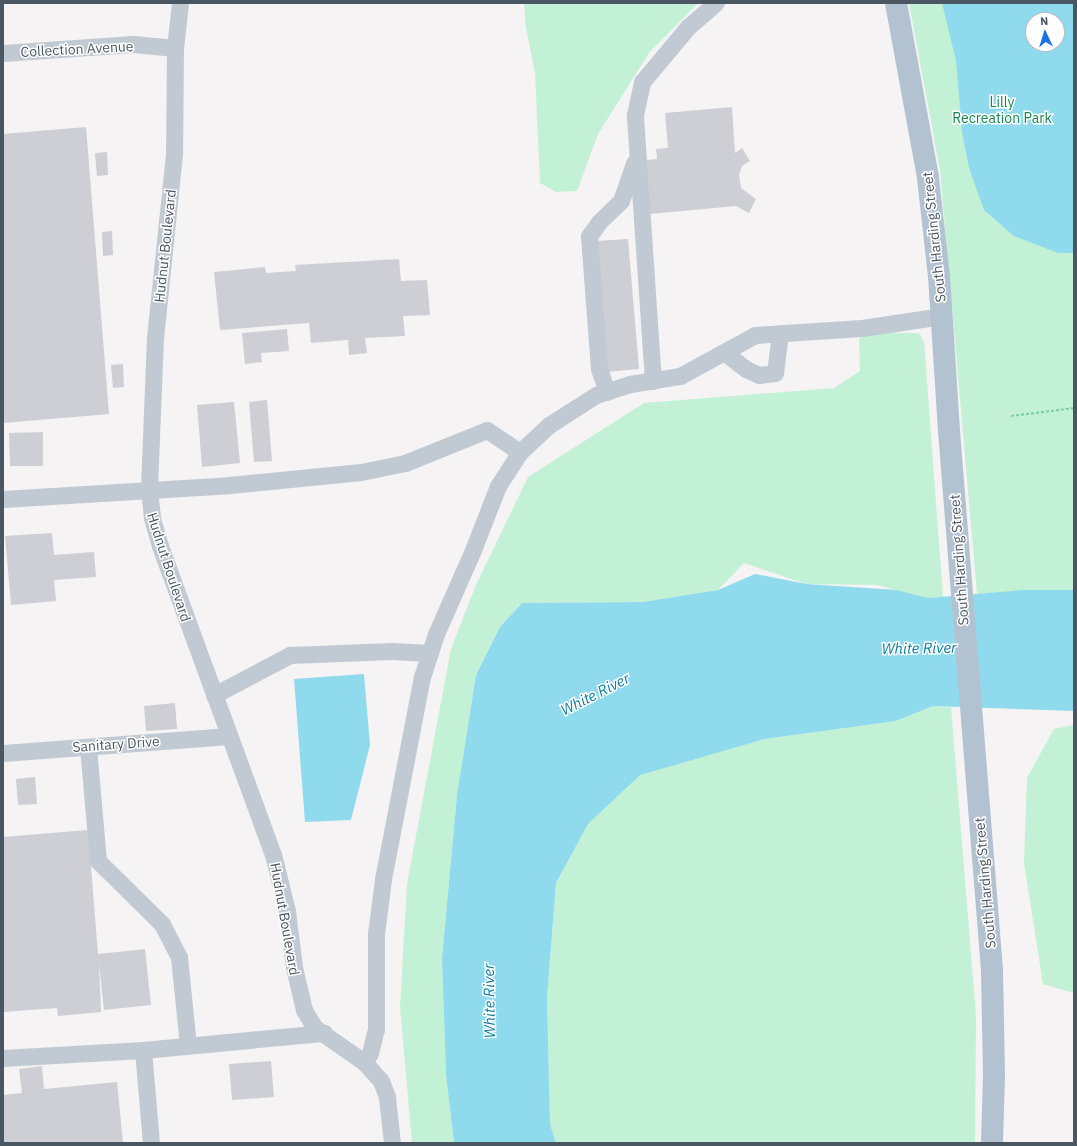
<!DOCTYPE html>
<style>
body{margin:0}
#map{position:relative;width:1077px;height:1146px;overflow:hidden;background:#f5f3f3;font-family:"IBM Plex Sans",sans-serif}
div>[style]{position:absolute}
.green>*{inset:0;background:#c3f1d5}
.water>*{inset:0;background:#90daee}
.building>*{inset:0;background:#cdcfd5}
.path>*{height:2px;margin-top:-1px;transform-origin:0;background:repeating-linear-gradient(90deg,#7ad0a6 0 3px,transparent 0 5px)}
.minor>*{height:17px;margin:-8.5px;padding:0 8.5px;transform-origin:8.5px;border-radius:8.5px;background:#c1cad2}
.major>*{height:22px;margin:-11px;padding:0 11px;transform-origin:11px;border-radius:11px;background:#b3c2d1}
span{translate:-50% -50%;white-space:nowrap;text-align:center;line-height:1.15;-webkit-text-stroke:3px #fff;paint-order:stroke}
.street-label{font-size:14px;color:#4a5661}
.park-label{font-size:14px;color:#17864f}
.water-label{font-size:15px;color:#0c7c9b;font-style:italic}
.frame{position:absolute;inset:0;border:4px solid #4a5661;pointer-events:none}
.north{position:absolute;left:1025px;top:12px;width:40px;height:40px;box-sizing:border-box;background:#fff;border:1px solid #b7bbc0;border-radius:50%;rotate:356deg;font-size:11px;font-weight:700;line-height:16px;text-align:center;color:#4a5661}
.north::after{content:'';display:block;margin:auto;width:14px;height:18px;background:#1a73e8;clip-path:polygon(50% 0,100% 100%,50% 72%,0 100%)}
</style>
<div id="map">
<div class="green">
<div style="clip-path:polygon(524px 3px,698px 3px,649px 53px,598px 134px,577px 191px,556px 192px,540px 183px,535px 73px,526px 28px)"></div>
<div style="clip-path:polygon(evenodd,909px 3px,1074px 3px,1074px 590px,977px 594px,940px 170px,909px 3px,1033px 20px,1057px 20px,1057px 44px,1033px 44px,1033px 20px)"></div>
<div style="clip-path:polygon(867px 333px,919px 333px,924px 341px,943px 597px,928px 598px,877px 585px,806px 584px,744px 563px,718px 590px,643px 602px,522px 603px,500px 627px,476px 675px,457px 795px,442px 958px,446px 1075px,454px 1143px,412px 1143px,400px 1007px,407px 884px,451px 649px,476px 585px,528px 477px,644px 403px,834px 388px,860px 371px,859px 339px)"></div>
<div style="clip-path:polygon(933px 706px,951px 707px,976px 1016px,975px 1143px,556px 1143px,550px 1124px,547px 998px,556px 883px,588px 824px,640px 774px,765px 739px,896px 721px)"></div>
<div style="clip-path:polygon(1074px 725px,1074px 993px,1043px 984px,1024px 863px,1027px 778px,1054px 729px)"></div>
</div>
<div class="water">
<div style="clip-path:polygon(evenodd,942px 3px,1074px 3px,1074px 253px,1058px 253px,1014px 236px,984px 210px,969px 168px,962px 132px,956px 61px,942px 3px,1033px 20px,1057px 20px,1057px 44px,1033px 44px,1033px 20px)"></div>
<div style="clip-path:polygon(755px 574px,806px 584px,897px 590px,928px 598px,1023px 590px,1074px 590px,1074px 711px,933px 706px,896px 721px,765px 739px,640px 775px,588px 824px,556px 883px,547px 998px,550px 1124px,556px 1143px,454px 1143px,446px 1075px,442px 958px,457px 795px,476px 675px,500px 627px,522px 603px,643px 602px,718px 590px)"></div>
<div style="clip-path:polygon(364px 674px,370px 745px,351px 820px,305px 822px,294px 679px)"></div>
</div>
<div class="building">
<div style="clip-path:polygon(732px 107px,735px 153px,742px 148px,750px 161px,742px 166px,739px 175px,741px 188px,756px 199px,749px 213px,736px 206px,650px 214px,646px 160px,657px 159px,656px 149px,668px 148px,665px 113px)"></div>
<div style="clip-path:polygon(86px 127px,109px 414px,3px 423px,3px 134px)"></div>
<div style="clip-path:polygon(107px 152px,108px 175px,97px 176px,95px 153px)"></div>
<div style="clip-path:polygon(112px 231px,113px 255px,103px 256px,102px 232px)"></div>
<div style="clip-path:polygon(628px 239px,639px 369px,606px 372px,596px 241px)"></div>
<div style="clip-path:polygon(399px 259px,401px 281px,427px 280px,430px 315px,403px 316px,405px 336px,365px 338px,367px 353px,349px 355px,348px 340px,311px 343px,309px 323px,220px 330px,214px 272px,265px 267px,266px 273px,296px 271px,295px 265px)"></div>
<div style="clip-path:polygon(287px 329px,289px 351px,261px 353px,262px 362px,245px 364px,242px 333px)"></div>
<div style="clip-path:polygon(123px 364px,124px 387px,113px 388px,111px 365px)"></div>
<div style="clip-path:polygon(267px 400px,272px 461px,254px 462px,249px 402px)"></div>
<div style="clip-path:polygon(234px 402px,240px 463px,202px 467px,197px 405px)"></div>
<div style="clip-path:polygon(43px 432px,43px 466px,10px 466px,9px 433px)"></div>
<div style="clip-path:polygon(52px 533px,54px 555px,94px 552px,96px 577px,54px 580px,56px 601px,11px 605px,5px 536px)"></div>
<div style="clip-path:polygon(175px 703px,177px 729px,146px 731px,144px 706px)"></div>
<div style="clip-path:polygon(35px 777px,37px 804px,18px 805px,16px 779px)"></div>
<div style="clip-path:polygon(88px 830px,98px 954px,145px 949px,151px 1005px,104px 1010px,99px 963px,101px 1012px,58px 1016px,57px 1008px,3px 1012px,3px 837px)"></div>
<div style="clip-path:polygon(271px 1061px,274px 1097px,232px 1100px,229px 1064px)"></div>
<div style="clip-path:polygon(42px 1066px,44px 1089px,117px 1082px,123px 1143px,3px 1143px,3px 1095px,22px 1093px,19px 1069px)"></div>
</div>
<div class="path">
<div style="left:1011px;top:416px;width:64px;rotate:-7.2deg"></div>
</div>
<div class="minor">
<div style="left:180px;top:3px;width:45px;rotate:96.3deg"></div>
<div style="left:175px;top:48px;width:106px;rotate:90.5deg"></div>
<div style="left:174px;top:154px;width:185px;rotate:95.9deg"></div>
<div style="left:155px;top:338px;width:151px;rotate:92.3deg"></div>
<div style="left:149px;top:489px;width:29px;rotate:84deg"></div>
<div style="left:152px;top:518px;width:29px;rotate:74deg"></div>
<div style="left:160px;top:546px;width:328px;rotate:69.9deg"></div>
<div style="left:273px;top:854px;width:59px;rotate:76.2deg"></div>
<div style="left:287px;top:911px;width:56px;rotate:82.9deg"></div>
<div style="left:294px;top:967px;width:44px;rotate:76.9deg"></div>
<div style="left:304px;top:1010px;width:21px;rotate:59deg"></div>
<div style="left:315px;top:1028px;width:60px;rotate:34.8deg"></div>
<div style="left:364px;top:1062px;width:25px;rotate:48deg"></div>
<div style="left:381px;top:1081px;width:17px;rotate:69deg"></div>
<div style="left:387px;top:1097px;width:46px;rotate:83.8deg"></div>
<div style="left:3px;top:53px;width:130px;rotate:-4deg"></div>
<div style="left:133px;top:44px;width:42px;rotate:5.4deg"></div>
<div style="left:724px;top:352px;width:28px;rotate:38deg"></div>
<div style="left:746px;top:369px;width:14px;rotate:25deg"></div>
<div style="left:759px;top:375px;width:16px;rotate:-7deg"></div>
<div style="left:775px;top:373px;width:40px;rotate:-82.9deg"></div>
<div style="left:653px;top:381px;width:267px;rotate:-93.9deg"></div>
<div style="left:635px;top:115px;width:34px;rotate:-78deg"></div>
<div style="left:642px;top:82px;width:72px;rotate:-50.1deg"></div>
<div style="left:688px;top:27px;width:37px;rotate:-41deg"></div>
<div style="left:607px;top:392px;width:24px;rotate:-109deg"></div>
<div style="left:599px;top:369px;width:133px;rotate:-94.3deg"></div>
<div style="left:589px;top:236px;width:17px;rotate:-54deg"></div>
<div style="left:599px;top:222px;width:30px;rotate:-44deg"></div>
<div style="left:621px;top:201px;width:40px;rotate:-71.1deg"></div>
<div style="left:3px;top:499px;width:226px;rotate:-3.5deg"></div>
<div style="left:229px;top:485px;width:133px;rotate:-5.6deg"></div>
<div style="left:361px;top:472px;width:45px;rotate:-11.6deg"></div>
<div style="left:405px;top:463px;width:88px;rotate:-21.9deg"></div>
<div style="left:487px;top:430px;width:40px;rotate:34deg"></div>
<div style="left:520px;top:452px;width:40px;rotate:-43deg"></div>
<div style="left:549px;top:425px;width:56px;rotate:-32.6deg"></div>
<div style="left:596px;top:395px;width:36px;rotate:-18deg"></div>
<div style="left:630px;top:384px;width:51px;rotate:-9.1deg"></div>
<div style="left:680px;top:376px;width:85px;rotate:-28.7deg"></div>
<div style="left:755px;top:335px;width:107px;rotate:-3.7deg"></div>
<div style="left:862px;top:328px;width:81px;rotate:-8.5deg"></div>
<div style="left:214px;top:695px;width:86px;rotate:-27.8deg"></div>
<div style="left:290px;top:655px;width:102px;rotate:-2.2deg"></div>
<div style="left:392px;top:651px;width:38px;rotate:3deg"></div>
<div style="left:88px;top:747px;width:114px;rotate:85deg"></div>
<div style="left:98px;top:861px;width:90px;rotate:44.5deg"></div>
<div style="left:162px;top:924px;width:37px;rotate:63deg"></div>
<div style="left:179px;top:957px;width:89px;rotate:84.2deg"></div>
<div style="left:3px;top:753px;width:227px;rotate:-4.3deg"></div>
<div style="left:143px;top:1050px;width:93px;rotate:85.1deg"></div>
<div style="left:3px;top:1058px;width:140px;rotate:-3.3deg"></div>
<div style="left:143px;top:1050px;width:182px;rotate:-5.4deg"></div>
<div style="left:364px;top:1062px;width:11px;rotate:-56deg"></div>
<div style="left:370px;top:1053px;width:25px;rotate:-76deg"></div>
<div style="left:376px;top:1029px;width:95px;rotate:-90deg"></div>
<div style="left:376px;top:934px;width:55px;rotate:-82.7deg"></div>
<div style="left:383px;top:879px;width:206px;rotate:-79.1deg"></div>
<div style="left:422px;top:677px;width:45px;rotate:-72deg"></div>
<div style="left:436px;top:634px;width:92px;rotate:-66.2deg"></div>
<div style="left:473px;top:550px;width:69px;rotate:-68.7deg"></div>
<div style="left:498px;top:486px;width:40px;rotate:-57.1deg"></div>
</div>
<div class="major">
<div style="left:896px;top:3px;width:178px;rotate:79.6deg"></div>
<div style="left:928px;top:178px;width:99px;rotate:83.6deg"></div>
<div style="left:939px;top:276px;width:155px;rotate:86.3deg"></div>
<div style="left:949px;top:431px;width:541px;rotate:85.44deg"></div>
<div style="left:992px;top:970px;width:105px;rotate:88.9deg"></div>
<div style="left:994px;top:1075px;width:68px;rotate:91.7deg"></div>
</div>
<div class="street-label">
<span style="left:77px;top:49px;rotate:-3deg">Collection Avenue</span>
<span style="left:934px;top:237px;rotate:-96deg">South Harding Street</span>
<span style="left:165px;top:246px;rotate:-84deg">Hudnut Boulevard</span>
<span style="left:959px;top:560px;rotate:-94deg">South Harding Street</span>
<span style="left:169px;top:567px;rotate:72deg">Hudnut Boulevard</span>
<span style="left:116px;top:744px;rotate:-4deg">Sanitary Drive</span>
<span style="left:985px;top:883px;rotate:-95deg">South Harding Street</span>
<span style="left:285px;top:919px;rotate:80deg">Hudnut Boulevard</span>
</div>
<div class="park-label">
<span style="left:1002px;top:110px">Lilly<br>Recreation Park</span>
</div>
<div class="water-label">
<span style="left:919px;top:648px;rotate:-1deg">White River</span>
<span style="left:595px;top:694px;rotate:-27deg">White River</span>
<span style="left:489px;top:1001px;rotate:-91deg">White River</span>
</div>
<div class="frame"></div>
<div class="north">N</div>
</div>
